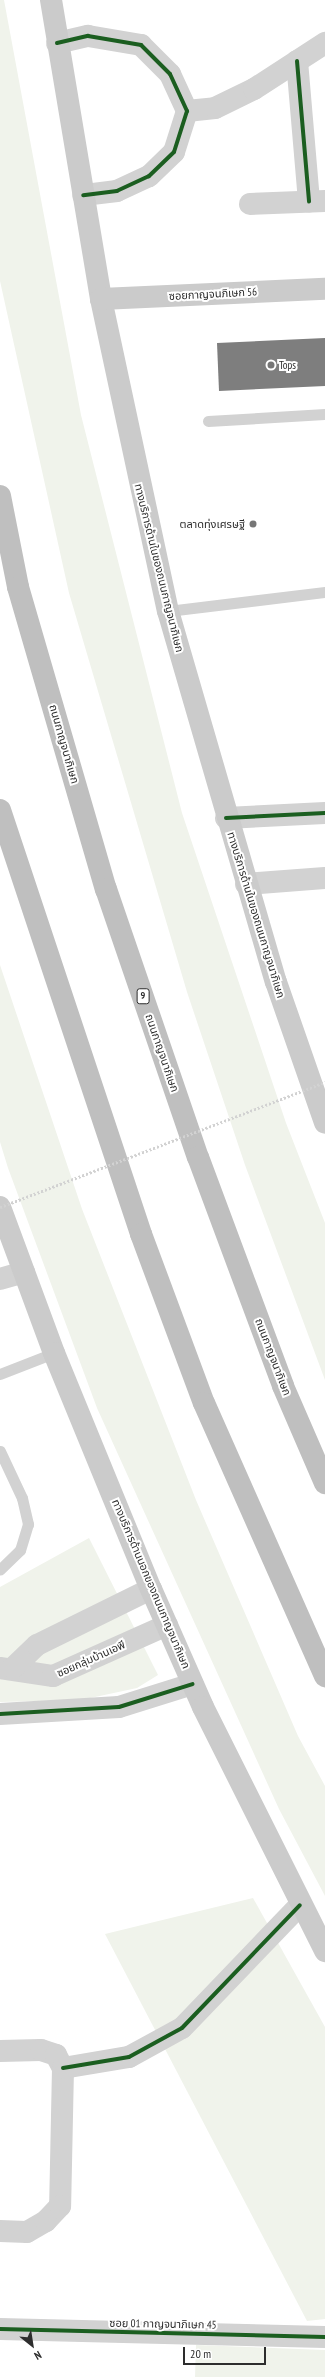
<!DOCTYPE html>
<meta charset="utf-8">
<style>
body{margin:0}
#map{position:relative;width:325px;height:2377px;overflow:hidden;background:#fff;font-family:"PT Sans Narrow","Noto Sans Thai",sans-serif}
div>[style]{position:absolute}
.green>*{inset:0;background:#f0f3eb}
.building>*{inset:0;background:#7e7e7e}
.service>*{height:11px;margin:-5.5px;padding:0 5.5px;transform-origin:5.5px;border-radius:5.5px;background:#d2d2d2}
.minor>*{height:22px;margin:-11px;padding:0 11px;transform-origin:11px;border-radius:11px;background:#d2d2d2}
.secondary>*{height:22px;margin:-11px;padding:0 11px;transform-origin:11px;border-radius:11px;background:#cbcbcb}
.motorway>*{height:22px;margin:-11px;padding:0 11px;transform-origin:11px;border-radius:11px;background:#bfbfbf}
.path-bridge>*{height:2.5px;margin-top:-1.25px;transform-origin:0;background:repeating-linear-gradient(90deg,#d2d2d2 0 2px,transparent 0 4px)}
.cycleway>*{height:4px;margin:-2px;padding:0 2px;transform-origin:2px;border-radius:2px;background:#1b5e20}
.dots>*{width:11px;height:11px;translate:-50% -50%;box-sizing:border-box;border:2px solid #fff;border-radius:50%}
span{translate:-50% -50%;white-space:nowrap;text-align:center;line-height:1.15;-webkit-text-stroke:4px #fff;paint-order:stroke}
.shield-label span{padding:1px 3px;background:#fff;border:1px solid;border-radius:3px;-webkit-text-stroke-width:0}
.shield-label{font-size:10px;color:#2d2d2d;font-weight:700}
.street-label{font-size:11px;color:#2d2d2d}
.poi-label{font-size:11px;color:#2d2d2d}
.left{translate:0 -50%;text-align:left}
.right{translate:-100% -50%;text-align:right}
.north{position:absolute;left:12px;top:2325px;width:40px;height:40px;-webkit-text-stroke:3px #fff;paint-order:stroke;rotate:150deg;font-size:11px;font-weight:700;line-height:16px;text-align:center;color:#2d2d2d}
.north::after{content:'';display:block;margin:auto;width:14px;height:18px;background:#2d2d2d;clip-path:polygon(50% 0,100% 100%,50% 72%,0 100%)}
.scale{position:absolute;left:183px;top:2347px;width:83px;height:18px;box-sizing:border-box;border:2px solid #2d2d2d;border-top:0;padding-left:5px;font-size:12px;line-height:14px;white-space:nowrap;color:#2d2d2d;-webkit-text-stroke:3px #fff;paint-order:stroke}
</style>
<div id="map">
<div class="green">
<div style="clip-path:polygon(0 0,4px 0,81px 415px,182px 813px,286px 1123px,325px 1223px,325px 1380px,245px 1165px,187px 992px,69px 593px,0 281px)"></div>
<div style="clip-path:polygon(0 965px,82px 1209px,196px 1500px,298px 1736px,325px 1786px,325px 1896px,279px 1809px,97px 1408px,8px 1168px,0 1142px)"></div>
<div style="clip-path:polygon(89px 1538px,158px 1675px,137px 1688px,81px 1700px,0 1702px,0 1587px)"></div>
<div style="clip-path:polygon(253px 1898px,325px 2027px,325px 2319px,307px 2321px,105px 1934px)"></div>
<div style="clip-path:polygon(196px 2345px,325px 2350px,325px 2377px,195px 2377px)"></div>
</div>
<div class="building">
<div style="clip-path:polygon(325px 338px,325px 386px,219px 391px,217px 343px)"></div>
</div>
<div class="service">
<div style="left:208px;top:421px;width:117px;rotate:-3.4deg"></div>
<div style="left:168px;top:611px;width:158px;rotate:-6.9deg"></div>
<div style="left:0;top:1374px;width:58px;rotate:-21.3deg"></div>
<div style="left:0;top:1451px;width:52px;rotate:64.9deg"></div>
<div style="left:22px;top:1498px;width:27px;rotate:77deg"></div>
<div style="left:28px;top:1524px;width:27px;rotate:107deg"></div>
<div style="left:20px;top:1550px;width:28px;rotate:136deg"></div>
</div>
<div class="minor">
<div style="left:57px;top:43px;width:32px;rotate:-13deg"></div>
<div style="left:88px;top:36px;width:54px;rotate:9.6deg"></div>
<div style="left:141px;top:45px;width:41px;rotate:45deg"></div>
<div style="left:170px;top:74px;width:41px;rotate:65.3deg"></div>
<div style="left:187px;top:111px;width:43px;rotate:107.6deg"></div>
<div style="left:174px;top:152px;width:35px;rotate:136deg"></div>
<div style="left:149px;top:176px;width:35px;rotate:155deg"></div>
<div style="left:117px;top:191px;width:34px;rotate:173deg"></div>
<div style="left:297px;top:61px;width:141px;rotate:85.1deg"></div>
<div style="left:187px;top:111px;width:28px;rotate:-6deg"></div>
<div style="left:215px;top:108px;width:43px;rotate:-26deg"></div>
<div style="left:254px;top:89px;width:85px;rotate:-32.9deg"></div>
<div style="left:250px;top:204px;width:75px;rotate:-2.3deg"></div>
<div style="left:226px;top:818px;width:99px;rotate:-2.9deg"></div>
<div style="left:246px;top:884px;width:79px;rotate:-4.3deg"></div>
<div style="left:0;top:1279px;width:25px;rotate:-16deg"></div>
<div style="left:0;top:1668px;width:54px;rotate:8.6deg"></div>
<div style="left:53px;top:1676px;width:125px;rotate:-24.1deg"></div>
<div style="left:13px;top:1668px;width:33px;rotate:-44deg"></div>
<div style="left:37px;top:1645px;width:127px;rotate:-26.2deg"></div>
<div style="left:0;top:1714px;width:119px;rotate:-3.4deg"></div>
<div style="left:119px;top:1707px;width:77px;rotate:-17.3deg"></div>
<div style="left:0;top:2051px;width:41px;rotate:-1.4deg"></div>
<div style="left:41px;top:2050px;width:16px;rotate:18deg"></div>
<div style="left:56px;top:2055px;width:15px;rotate:62deg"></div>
<div style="left:63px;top:2068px;width:138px;rotate:91.2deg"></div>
<div style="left:60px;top:2206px;width:21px;rotate:133deg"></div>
<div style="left:46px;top:2221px;width:22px;rotate:150deg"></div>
<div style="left:27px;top:2232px;width:27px;rotate:-178deg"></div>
<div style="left:63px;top:2068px;width:67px;rotate:-9.5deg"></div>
<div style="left:129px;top:2057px;width:60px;rotate:-28.7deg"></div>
<div style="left:182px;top:2028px;width:170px;rotate:-46.2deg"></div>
<div style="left:0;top:2329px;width:325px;rotate:1.4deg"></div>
</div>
<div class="secondary">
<div style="left:51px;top:0;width:303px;rotate:80.5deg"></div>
<div style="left:101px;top:299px;width:319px;rotate:77.9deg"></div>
<div style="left:168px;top:611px;width:386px;rotate:73.8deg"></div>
<div style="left:276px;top:982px;width:149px;rotate:70.8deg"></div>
<div style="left:101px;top:299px;width:224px;rotate:-2.6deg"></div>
<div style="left:0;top:1207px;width:156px;rotate:69.7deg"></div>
<div style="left:54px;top:1353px;width:255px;rotate:67.7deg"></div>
<div style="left:151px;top:1589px;width:129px;rotate:66.2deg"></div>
<div style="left:203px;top:1707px;width:273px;rotate:63.4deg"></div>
</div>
<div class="motorway">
<div style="left:0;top:496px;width:93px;rotate:78.8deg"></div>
<div style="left:18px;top:587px;width:315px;rotate:73.8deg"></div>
<div style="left:106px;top:889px;width:283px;rotate:71.1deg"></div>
<div style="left:198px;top:1157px;width:244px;rotate:69.6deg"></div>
<div style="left:283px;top:1386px;width:106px;rotate:66.6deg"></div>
<div style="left:0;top:810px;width:447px;rotate:71.6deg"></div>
<div style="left:141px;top:1234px;width:180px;rotate:69.6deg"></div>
<div style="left:204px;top:1403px;width:299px;rotate:66.1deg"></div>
</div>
<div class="path-bridge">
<div style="left:0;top:1207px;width:348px;rotate:-21deg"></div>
</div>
<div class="cycleway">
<div style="left:57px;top:43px;width:32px;rotate:-13deg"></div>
<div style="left:88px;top:36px;width:54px;rotate:9.6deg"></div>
<div style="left:141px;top:45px;width:41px;rotate:45deg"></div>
<div style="left:170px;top:74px;width:41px;rotate:65.3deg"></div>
<div style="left:187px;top:111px;width:43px;rotate:107.6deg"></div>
<div style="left:174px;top:152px;width:35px;rotate:136deg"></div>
<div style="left:149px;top:176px;width:35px;rotate:155deg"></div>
<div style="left:117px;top:191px;width:34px;rotate:173deg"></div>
<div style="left:297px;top:61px;width:141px;rotate:85.1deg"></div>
<div style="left:226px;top:818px;width:99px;rotate:-2.9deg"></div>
<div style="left:0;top:1714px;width:119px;rotate:-3.4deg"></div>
<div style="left:119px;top:1707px;width:77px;rotate:-17.3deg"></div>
<div style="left:63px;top:2068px;width:67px;rotate:-9.5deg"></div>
<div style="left:129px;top:2057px;width:60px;rotate:-28.7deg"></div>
<div style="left:182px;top:2028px;width:170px;rotate:-46.2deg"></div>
<div style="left:0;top:2329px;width:325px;rotate:1.4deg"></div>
</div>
<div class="dots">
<div style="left:271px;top:365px;background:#767676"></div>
<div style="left:253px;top:524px;background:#767676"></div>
</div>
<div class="shield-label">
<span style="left:143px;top:996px">9</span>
</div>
<div class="street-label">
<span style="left:213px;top:294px;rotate:-3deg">ซอยกาญจนภิเษก 56</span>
<span style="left:159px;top:568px;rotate:76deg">ทางบริการด้านในของถนนกาญจนาภิเษก</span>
<span style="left:64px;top:744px;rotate:74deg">ถนนกาญจนาภิเษก</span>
<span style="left:256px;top:915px;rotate:73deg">ทางบริการด้านในของถนนกาญจนาภิเษก</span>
<span style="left:162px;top:1053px;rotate:71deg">ถนนกาญจนาภิเษก</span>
<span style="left:273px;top:1357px;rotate:69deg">ถนนกาญจนาภิเษก</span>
<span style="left:151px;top:1584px;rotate:67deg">ทางบริการด้านนอกของถนนกาญจนาภิเษก</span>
<span style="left:91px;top:1659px;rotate:-24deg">ซอยกลุ่มบ้านเอพี</span>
<span style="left:163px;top:2324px;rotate:1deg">ซอย 01 กาญจนาภิเษก 45</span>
</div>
<div class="poi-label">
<span class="left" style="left:279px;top:365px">Tops</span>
<span class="right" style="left:245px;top:524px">ตลาดทุ่งเศรษฐี</span>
</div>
<div class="north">N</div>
<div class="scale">20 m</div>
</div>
